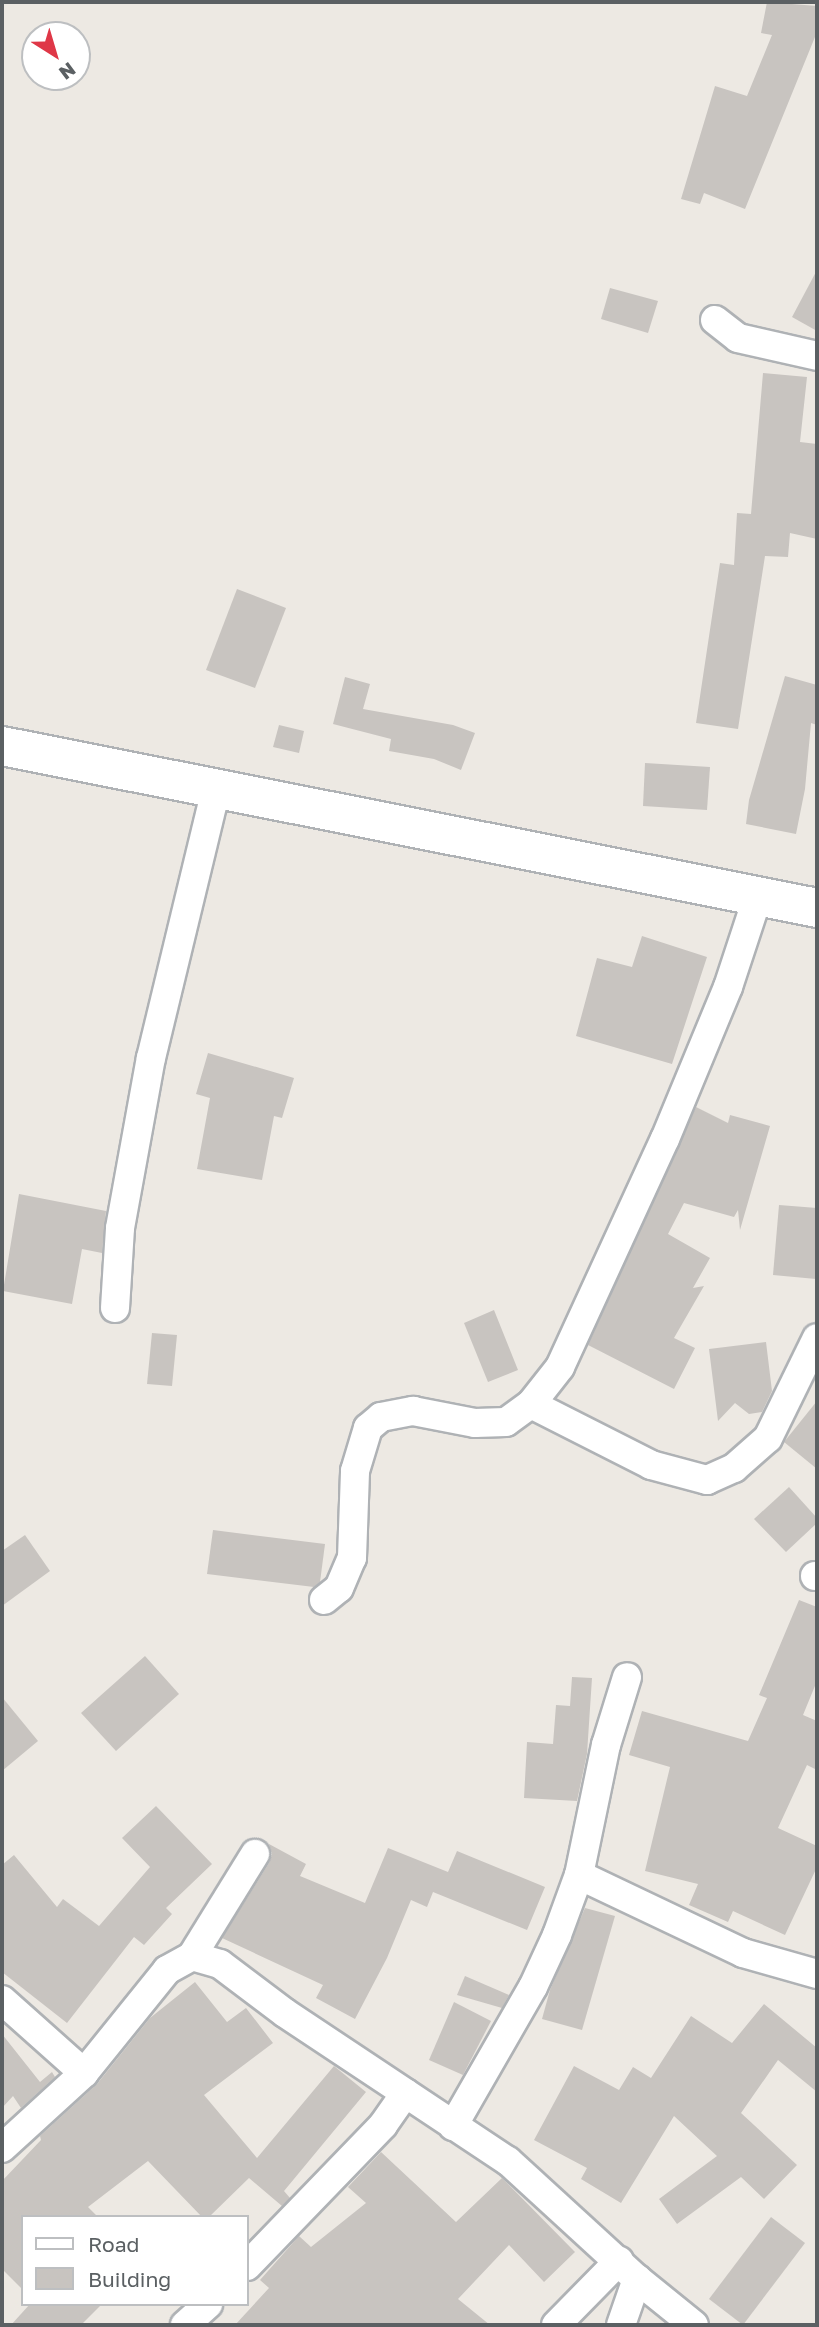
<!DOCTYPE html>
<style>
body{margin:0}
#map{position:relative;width:819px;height:2327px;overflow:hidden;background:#ede9e3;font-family:"Golos Text",sans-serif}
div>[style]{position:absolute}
.building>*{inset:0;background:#c8c4c0}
.roads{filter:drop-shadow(2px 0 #afb2b5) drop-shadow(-2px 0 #afb2b5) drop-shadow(0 2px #afb2b5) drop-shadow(0 -2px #afb2b5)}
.street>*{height:28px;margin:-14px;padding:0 14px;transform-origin:14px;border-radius:14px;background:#fff}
.secondary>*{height:38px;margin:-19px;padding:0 19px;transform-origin:19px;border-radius:19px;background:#fff}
span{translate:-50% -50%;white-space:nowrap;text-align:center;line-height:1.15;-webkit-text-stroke:5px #fff;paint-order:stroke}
.frame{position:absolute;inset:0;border:4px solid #5b6063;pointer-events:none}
.legend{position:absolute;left:21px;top:2215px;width:228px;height:91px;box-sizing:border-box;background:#fff;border:2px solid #bdbfc1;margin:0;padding:9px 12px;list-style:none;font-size:21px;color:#5b6063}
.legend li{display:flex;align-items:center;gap:14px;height:35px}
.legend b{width:35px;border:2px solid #bdbfc1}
.north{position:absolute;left:21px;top:21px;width:70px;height:70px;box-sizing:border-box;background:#fff;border:2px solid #bdbfc1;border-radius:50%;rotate:143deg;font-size:19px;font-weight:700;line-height:28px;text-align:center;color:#5b6063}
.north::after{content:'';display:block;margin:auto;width:24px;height:32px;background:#df3747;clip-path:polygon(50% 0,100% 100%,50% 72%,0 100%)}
</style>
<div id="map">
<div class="building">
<div style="clip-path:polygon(767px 2px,817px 6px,817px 32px,745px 209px,704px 193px,700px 204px,681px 199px,715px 86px,747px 96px,772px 35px,761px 33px)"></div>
<div style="clip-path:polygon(817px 270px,817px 331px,792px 317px)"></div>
<div style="clip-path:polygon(610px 288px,658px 301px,648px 333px,601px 319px)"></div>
<div style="clip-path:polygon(763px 373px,807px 377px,800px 442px,817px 444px,817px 539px,790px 533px,788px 557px,765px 556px,738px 729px,696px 723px,720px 563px,734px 565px,737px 513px,751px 514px)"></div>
<div style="clip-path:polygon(237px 589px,286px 608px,255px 688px,206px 670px)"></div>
<div style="clip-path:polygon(785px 676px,817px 685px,817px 725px,811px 723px,805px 789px,796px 834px,746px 824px,749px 800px)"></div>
<div style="clip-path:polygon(345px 677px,370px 684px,363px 709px,453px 725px,475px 733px,461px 770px,434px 759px,389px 751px,391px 739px,333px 724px)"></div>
<div style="clip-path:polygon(279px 725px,304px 731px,299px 753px,273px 747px)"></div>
<div style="clip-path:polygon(645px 763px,710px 767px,707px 810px,643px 806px)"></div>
<div style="clip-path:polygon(642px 936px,707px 957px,672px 1064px,576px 1036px,597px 958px,632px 967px)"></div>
<div style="clip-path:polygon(208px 1053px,294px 1078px,282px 1118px,274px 1116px,262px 1180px,197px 1169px,210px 1098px,196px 1094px)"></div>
<div style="clip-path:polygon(696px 1107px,728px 1123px,730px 1115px,770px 1126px,740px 1230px,738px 1210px,734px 1217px,684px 1203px,668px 1234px,710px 1258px,693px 1288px,704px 1286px,674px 1338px,695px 1348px,674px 1389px,588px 1345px)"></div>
<div style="clip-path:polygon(19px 1194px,106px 1211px,102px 1253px,82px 1249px,72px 1304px,3px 1291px)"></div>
<div style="clip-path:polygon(779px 1205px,817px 1208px,816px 1279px,773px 1275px)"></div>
<div style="clip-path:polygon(494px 1310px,518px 1370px,488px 1382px,464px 1323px)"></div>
<div style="clip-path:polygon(152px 1333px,177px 1335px,172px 1386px,147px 1384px)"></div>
<div style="clip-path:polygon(766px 1342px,772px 1391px,762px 1412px,749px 1414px,735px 1403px,718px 1421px,709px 1349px)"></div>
<div style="clip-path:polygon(817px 1401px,817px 1469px,784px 1442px)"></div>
<div style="clip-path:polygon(789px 1487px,817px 1518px,817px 1523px,786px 1552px,754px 1519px)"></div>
<div style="clip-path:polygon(213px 1530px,325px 1544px,320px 1582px,314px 1587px,207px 1574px)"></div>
<div style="clip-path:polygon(25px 1535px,50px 1571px,2px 1606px,2px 1551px)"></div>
<div style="clip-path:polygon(799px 1600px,817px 1607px,817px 1681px,803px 1715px,817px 1721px,817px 1770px,807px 1765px,778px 1828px,817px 1846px,817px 1867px,785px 1935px,733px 1911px,728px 1922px,689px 1905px,698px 1884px,645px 1871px,670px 1767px,629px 1755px,642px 1711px,748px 1741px,767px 1698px,759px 1695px)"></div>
<div style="clip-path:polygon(145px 1656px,179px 1694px,116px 1751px,81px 1713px)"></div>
<div style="clip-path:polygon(572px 1677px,592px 1678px,587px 1754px,577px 1801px,524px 1798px,527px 1742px,553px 1744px,556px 1705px,570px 1706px)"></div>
<div style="clip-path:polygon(2px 1697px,38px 1741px,2px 1771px)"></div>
<div style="clip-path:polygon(156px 1806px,212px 1864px,166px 1908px,172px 1914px,144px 1945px,134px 1937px,67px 2023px,2px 1972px,2px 1865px,14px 1855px,57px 1907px,63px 1899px,99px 1926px,150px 1867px,122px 1838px)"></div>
<div style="clip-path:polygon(269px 1844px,306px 1864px,300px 1876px,365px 1903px,388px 1848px,448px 1872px,457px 1851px,545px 1887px,527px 1930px,433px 1892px,427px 1907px,411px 1900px,387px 1958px,355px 2019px,316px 1998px,323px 1985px,222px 1938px,269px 1863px,272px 1854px)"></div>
<div style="clip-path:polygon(585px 1908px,615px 1916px,582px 2030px,542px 2019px,550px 1990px)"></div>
<div style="clip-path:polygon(465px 1976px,509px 1995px,502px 2008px,457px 1995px)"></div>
<div style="clip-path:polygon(195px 1982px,227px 2022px,246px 2008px,273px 2043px,204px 2095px,257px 2158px,334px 2066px,366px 2092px,284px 2191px,290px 2198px,282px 2206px,249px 2178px,209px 2217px,202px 2217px,148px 2161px,88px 2207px,98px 2217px,23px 2217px,23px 2290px,2px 2269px,2px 2181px,41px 2140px,40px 2136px,97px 2084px,150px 2018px)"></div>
<div style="clip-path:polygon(454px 2002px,491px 2021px,463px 2075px,429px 2060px)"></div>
<div style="clip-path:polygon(764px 2004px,817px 2048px,817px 2092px,778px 2060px,741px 2113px,797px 2165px,764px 2199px,741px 2177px,677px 2224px,659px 2199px,717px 2156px,674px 2116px,621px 2203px,581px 2179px,587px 2168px,534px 2140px,574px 2066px,619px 2090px,633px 2067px,651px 2078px,691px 2016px,732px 2043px)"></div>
<div style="clip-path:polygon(2px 2034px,40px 2082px,52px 2072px,55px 2077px,21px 2108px,13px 2096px,2px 2108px)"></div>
<div style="clip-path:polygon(381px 2152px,456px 2222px,502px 2178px,575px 2252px,544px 2282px,509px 2245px,458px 2299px,490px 2325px,235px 2325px,269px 2288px,260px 2280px,299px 2236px,311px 2247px,366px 2203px,348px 2187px)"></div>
<div style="clip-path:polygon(771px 2217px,805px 2243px,743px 2325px,709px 2299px)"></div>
<div style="clip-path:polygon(30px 2304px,102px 2304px,81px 2325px,11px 2325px)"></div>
</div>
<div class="roads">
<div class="street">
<div style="left:715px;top:320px;width:29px;rotate:38deg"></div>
<div style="left:738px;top:338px;width:81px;rotate:12.8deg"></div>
<div style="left:115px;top:1308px;width:80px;rotate:-86.4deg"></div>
<div style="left:120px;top:1228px;width:173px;rotate:-79.7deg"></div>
<div style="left:151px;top:1058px;width:276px;rotate:-76.4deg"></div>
<div style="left:531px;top:1404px;width:135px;rotate:26.9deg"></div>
<div style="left:651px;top:1465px;width:58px;rotate:15deg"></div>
<div style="left:707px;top:1480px;width:30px;rotate:-24deg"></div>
<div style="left:734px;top:1468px;width:45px;rotate:-41.4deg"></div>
<div style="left:768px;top:1438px;width:111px;rotate:-63.9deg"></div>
<div style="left:815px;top:1576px;width:2px"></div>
<div style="left:324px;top:1600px;width:19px;rotate:-39deg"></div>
<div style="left:339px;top:1588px;width:33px;rotate:-67deg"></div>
<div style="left:352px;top:1558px;width:87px;rotate:-88deg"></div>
<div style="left:355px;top:1471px;width:45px;rotate:-73.2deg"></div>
<div style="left:368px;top:1428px;width:17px;rotate:-40deg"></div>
<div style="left:381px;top:1417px;width:33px;rotate:-11deg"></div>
<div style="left:413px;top:1411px;width:63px;rotate:11deg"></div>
<div style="left:475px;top:1423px;width:31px;rotate:-2deg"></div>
<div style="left:506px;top:1422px;width:31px;rotate:-36deg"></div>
<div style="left:531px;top:1404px;width:47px;rotate:-51.9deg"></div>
<div style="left:560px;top:1367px;width:251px;rotate:-65.3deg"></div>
<div style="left:665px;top:1139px;width:165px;rotate:-67.5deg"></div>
<div style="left:728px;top:987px;width:96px;rotate:-71.8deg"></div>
<div style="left:579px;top:1875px;width:182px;rotate:25.4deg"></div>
<div style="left:743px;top:1953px;width:77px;rotate:15.8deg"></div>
<div style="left:192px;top:1956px;width:120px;rotate:-58.3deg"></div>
<div style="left:2px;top:2000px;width:110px;rotate:41.7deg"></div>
<div style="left:453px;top:2126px;width:160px;rotate:-60.1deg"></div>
<div style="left:533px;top:1987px;width:57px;rotate:-65.2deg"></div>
<div style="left:557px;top:1935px;width:64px;rotate:-69.9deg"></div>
<div style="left:579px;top:1875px;width:133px;rotate:-78.3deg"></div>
<div style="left:606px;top:1745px;width:71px;rotate:-72.8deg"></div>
<div style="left:2px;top:2148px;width:111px;rotate:-42.4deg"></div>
<div style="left:84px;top:2073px;width:132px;rotate:-51.1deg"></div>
<div style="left:167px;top:1970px;width:29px;rotate:-29deg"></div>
<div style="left:192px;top:1956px;width:29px;rotate:16deg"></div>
<div style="left:220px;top:1964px;width:81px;rotate:37deg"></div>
<div style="left:285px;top:2013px;width:268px;rotate:33.6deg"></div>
<div style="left:508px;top:2161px;width:175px;rotate:42.5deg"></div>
<div style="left:637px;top:2279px;width:73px;rotate:38.9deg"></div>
<div style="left:247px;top:2266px;width:196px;rotate:-46deg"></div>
<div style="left:383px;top:2125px;width:39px;rotate:-55deg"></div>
<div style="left:185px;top:2325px;width:31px;rotate:-42deg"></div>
<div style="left:556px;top:2325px;width:90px;rotate:-45.5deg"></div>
<div style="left:621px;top:2325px;width:49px;rotate:-70.8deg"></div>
</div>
<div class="secondary">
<div style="left:2px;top:746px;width:831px;rotate:11.24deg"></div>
</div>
</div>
<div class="frame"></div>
<ul class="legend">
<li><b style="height:9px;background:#fff"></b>Road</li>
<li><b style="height:19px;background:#c8c4c0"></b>Building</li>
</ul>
<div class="north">N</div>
</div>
